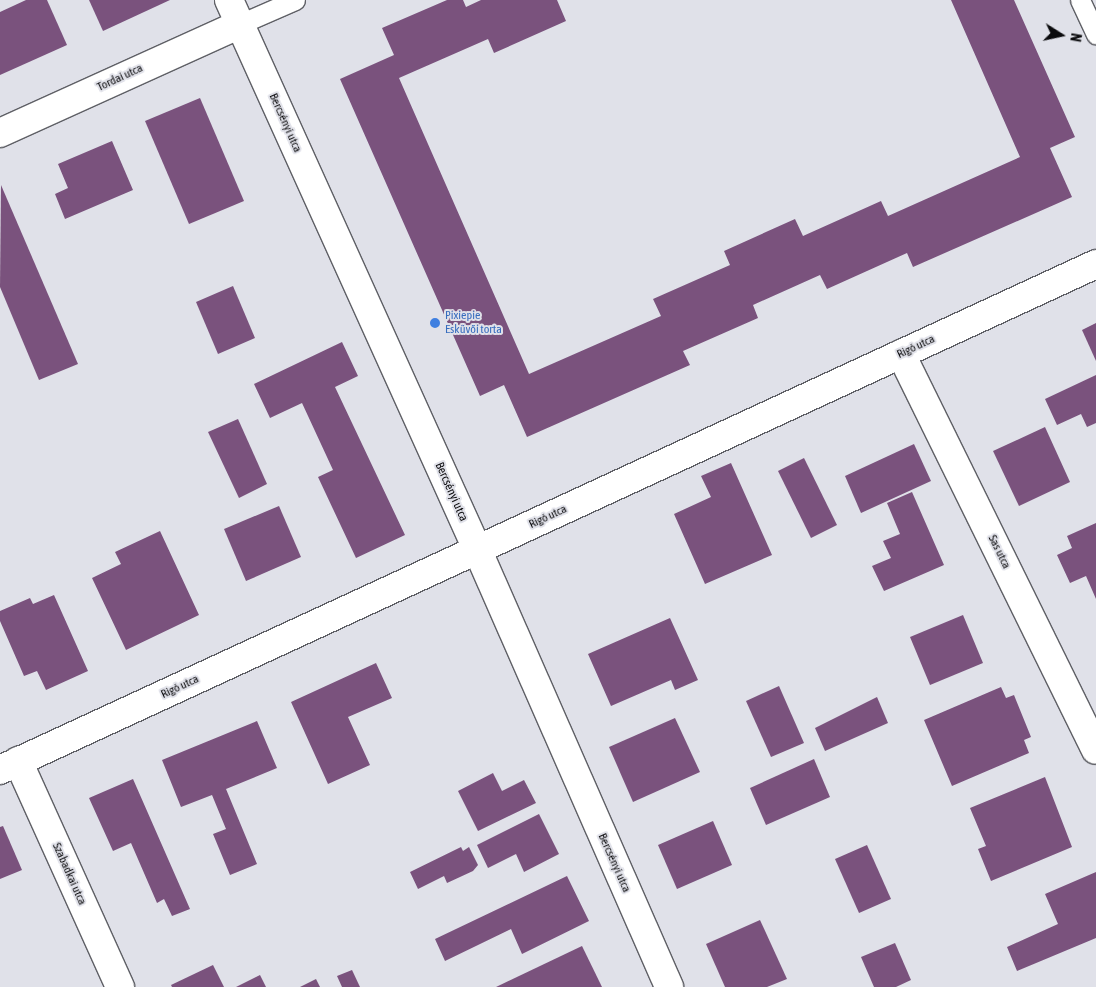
<!DOCTYPE html>
<meta charset="utf-8">
<style>
body{margin:0}
#map{position:relative;width:1096px;height:987px;overflow:hidden;background:#e0e1e9;font-family:"Asap Condensed",sans-serif}
div>[style]{position:absolute}
.building>*{inset:0;background:#7a527d}
.roads{filter:drop-shadow(1px 0 #5f6066) drop-shadow(-1px 0 #5f6066) drop-shadow(0 1px #5f6066) drop-shadow(0 -1px #5f6066)}
.service>*{height:19px;margin:-9.5px;padding:0 9.5px;transform-origin:9.5px;border-radius:9.5px;background:#fff}
.minor>*{height:28px;margin:-14px;padding:0 14px;transform-origin:14px;border-radius:14px;background:#fff}
.dots>*{width:14px;height:14px;translate:-50% -50%;box-sizing:border-box;border:2px solid #e0e1e9;border-radius:50%}
span{translate:-50% -50%;white-space:nowrap;text-align:center;line-height:1.15;-webkit-text-stroke:4px #e0e1e9;paint-order:stroke}
.street-label{font-size:12px;color:#0b0b0d}
.shop-label{font-size:12px;color:#366cbe}
.left{translate:0 -50%;text-align:left}
.north{position:absolute;left:1036px;top:10px;width:50px;height:50px;-webkit-text-stroke:4px #e0e1e9;paint-order:stroke;rotate:100deg;font-size:14px;font-weight:700;line-height:20px;text-align:center;color:#0b0b0d}
.north::after{content:'';display:block;margin:auto;width:18px;height:22px;background:#0b0b0d;clip-path:polygon(50% 0,100% 100%,50% 72%,0 100%)}
</style>
<div id="map">
<div class="building">
<div style="clip-path:polygon(26px 0,47px 0,67px 45px,0 75px,0 12px)"></div>
<div style="clip-path:polygon(89px 0,170px 0,103px 31px)"></div>
<div style="clip-path:polygon(447px 0,463px 0,466px 7px,481px 0,557px 0,566px 21px,494px 53px,488px 39px,399px 78px,529px 374px,661px 316px,653px 299px,730px 265px,724px 251px,795px 219px,803px 236px,881px 201px,888px 216px,1020px 157px,951px 0,1014px 0,1075px 137px,1050px 148px,1072px 197px,913px 267px,907px 253px,827px 289px,820px 275px,753px 305px,758px 318px,683px 351px,690px 365px,527px 437px,504px 385px,480px 396px,340px 79px,394px 55px,382px 28px)"></div>
<div style="clip-path:polygon(200px 98px,244px 201px,189px 224px,145px 121px)"></div>
<div style="clip-path:polygon(112px 141px,133px 190px,65px 219px,55px 194px,68px 188px,58px 164px)"></div>
<div style="clip-path:polygon(1px 185px,78px 364px,39px 380px,0 287px)"></div>
<div style="clip-path:polygon(233px 286px,255px 338px,218px 354px,196px 302px)"></div>
<div style="clip-path:polygon(1096px 323px,1096px 361px,1082px 330px)"></div>
<div style="clip-path:polygon(342px 342px,358px 376px,335px 387px,405px 535px,356px 558px,318px 477px,333px 470px,302px 403px,270px 418px,254px 384px)"></div>
<div style="clip-path:polygon(1096px 375px,1096px 423px,1087px 427px,1081px 414px,1057px 425px,1045px 399px)"></div>
<div style="clip-path:polygon(238px 419px,267px 484px,239px 498px,208px 432px)"></div>
<div style="clip-path:polygon(1045px 427px,1070px 482px,1019px 506px,993px 451px)"></div>
<div style="clip-path:polygon(914px 444px,931px 481px,861px 513px,845px 476px)"></div>
<div style="clip-path:polygon(804px 458px,837px 525px,811px 538px,778px 471px)"></div>
<div style="clip-path:polygon(731px 463px,772px 555px,705px 584px,674px 514px,711px 497px,701px 476px)"></div>
<div style="clip-path:polygon(912px 492px,944px 565px,884px 591px,872px 566px,891px 558px,883px 541px,900px 534px,887px 503px)"></div>
<div style="clip-path:polygon(279px 506px,301px 557px,246px 581px,224px 529px)"></div>
<div style="clip-path:polygon(1096px 523px,1096px 599px,1086px 576px,1070px 583px,1057px 555px,1072px 548px,1067px 536px)"></div>
<div style="clip-path:polygon(160px 531px,199px 615px,126px 650px,92px 578px,121px 564px,115px 552px)"></div>
<div style="clip-path:polygon(54px 595px,88px 671px,46px 690px,37px 671px,24px 676px,0 621px,0 611px,30px 598px,33px 604px)"></div>
<div style="clip-path:polygon(963px 615px,983px 663px,930px 685px,910px 637px)"></div>
<div style="clip-path:polygon(670px 618px,698px 680px,675px 690px,671px 680px,611px 706px,588px 654px)"></div>
<div style="clip-path:polygon(376px 663px,392px 698px,348px 717px,370px 765px,328px 784px,291px 702px)"></div>
<div style="clip-path:polygon(779px 686px,804px 743px,771px 757px,746px 701px)"></div>
<div style="clip-path:polygon(1001px 687px,1006px 698px,1014px 695px,1031px 737px,1024px 740px,1029px 753px,952px 786px,924px 720px)"></div>
<div style="clip-path:polygon(877px 697px,888px 723px,825px 751px,815px 728px)"></div>
<div style="clip-path:polygon(675px 718px,700px 772px,633px 802px,609px 747px)"></div>
<div style="clip-path:polygon(257px 721px,277px 768px,226px 789px,257px 864px,230px 875px,213px 834px,226px 829px,212px 795px,181px 807px,162px 760px)"></div>
<div style="clip-path:polygon(814px 759px,830px 797px,766px 825px,750px 788px)"></div>
<div style="clip-path:polygon(493px 773px,502px 791px,524px 780px,536px 803px,478px 831px,458px 791px)"></div>
<div style="clip-path:polygon(1045px 777px,1072px 847px,991px 881px,978px 849px,986px 846px,970px 808px)"></div>
<div style="clip-path:polygon(133px 779px,190px 909px,172px 916px,164px 899px,157px 903px,131px 843px,113px 851px,89px 798px)"></div>
<div style="clip-path:polygon(539px 814px,559px 854px,524px 872px,516px 854px,488px 868px,477px 845px)"></div>
<div style="clip-path:polygon(713px 821px,732px 865px,677px 889px,658px 845px)"></div>
<div style="clip-path:polygon(3px 826px,22px 870px,0 879px,0 827px)"></div>
<div style="clip-path:polygon(867px 845px,891px 899px,859px 913px,835px 859px)"></div>
<div style="clip-path:polygon(461px 847px,463px 851px,469px 847px,478px 865px,473px 871px,447px 883px,444px 876px,418px 889px,410px 872px)"></div>
<div style="clip-path:polygon(1096px 872px,1096px 938px,1017px 971px,1007px 947px,1058px 924px,1045px 894px)"></div>
<div style="clip-path:polygon(567px 876px,589px 921px,522px 954px,511px 929px,445px 961px,435px 939px)"></div>
<div style="clip-path:polygon(760px 920px,787px 979px,767px 987px,725px 987px,706px 944px)"></div>
<div style="clip-path:polygon(895px 943px,911px 980px,896px 987px,874px 987px,861px 957px)"></div>
<div style="clip-path:polygon(582px 946px,602px 987px,496px 987px)"></div>
<div style="clip-path:polygon(213px 965px,224px 987px,172px 987px,171px 985px)"></div>
<div style="clip-path:polygon(352px 970px,360px 987px,342px 987px,337px 976px)"></div>
<div style="clip-path:polygon(260px 975px,266px 987px,236px 987px)"></div>
<div style="clip-path:polygon(316px 979px,320px 987px,300px 987px)"></div>
</div>
<div class="roads">
<div class="service">
<div style="left:1080px;top:0;width:38px;rotate:65deg"></div>
<div style="left:240px;top:24px;width:60px;rotate:-23.6deg"></div>
</div>
<div class="minor">
<div style="left:229px;top:0;width:602px;rotate:65.69deg"></div>
<div style="left:477px;top:549px;width:478px;rotate:66.3deg"></div>
<div style="left:0;top:133px;width:264px;rotate:-24.4deg"></div>
<div style="left:901px;top:354px;width:441px;rotate:63.8deg"></div>
<div style="left:18px;top:761px;width:248px;rotate:65.7deg"></div>
<div style="left:0;top:770px;width:1207px;rotate:-24.78deg"></div>
</div>
</div>
<div class="dots">
<div style="left:435px;top:323px;background:#3f7fe0"></div>
</div>
<div class="street-label">
<span style="left:120px;top:78px;rotate:-25deg">Tordai utca</span>
<span style="left:285px;top:123px;rotate:66deg">Bercsényi utca</span>
<span style="left:916px;top:347px;rotate:-25deg">Rigó utca</span>
<span style="left:451px;top:492px;rotate:66deg">Bercsényi utca</span>
<span style="left:548px;top:517px;rotate:-25deg">Rigó utca</span>
<span style="left:999px;top:552px;rotate:64deg">Sas utca</span>
<span style="left:180px;top:687px;rotate:-25deg">Rigó utca</span>
<span style="left:614px;top:863px;rotate:66deg">Bercsényi utca</span>
<span style="left:69px;top:874px;rotate:66deg">Szabadkai utca</span>
</div>
<div class="shop-label">
<span class="left" style="left:445px;top:323px">Pixiepie<br>Esküvői torta</span>
</div>
<div class="north">N</div>
</div>
